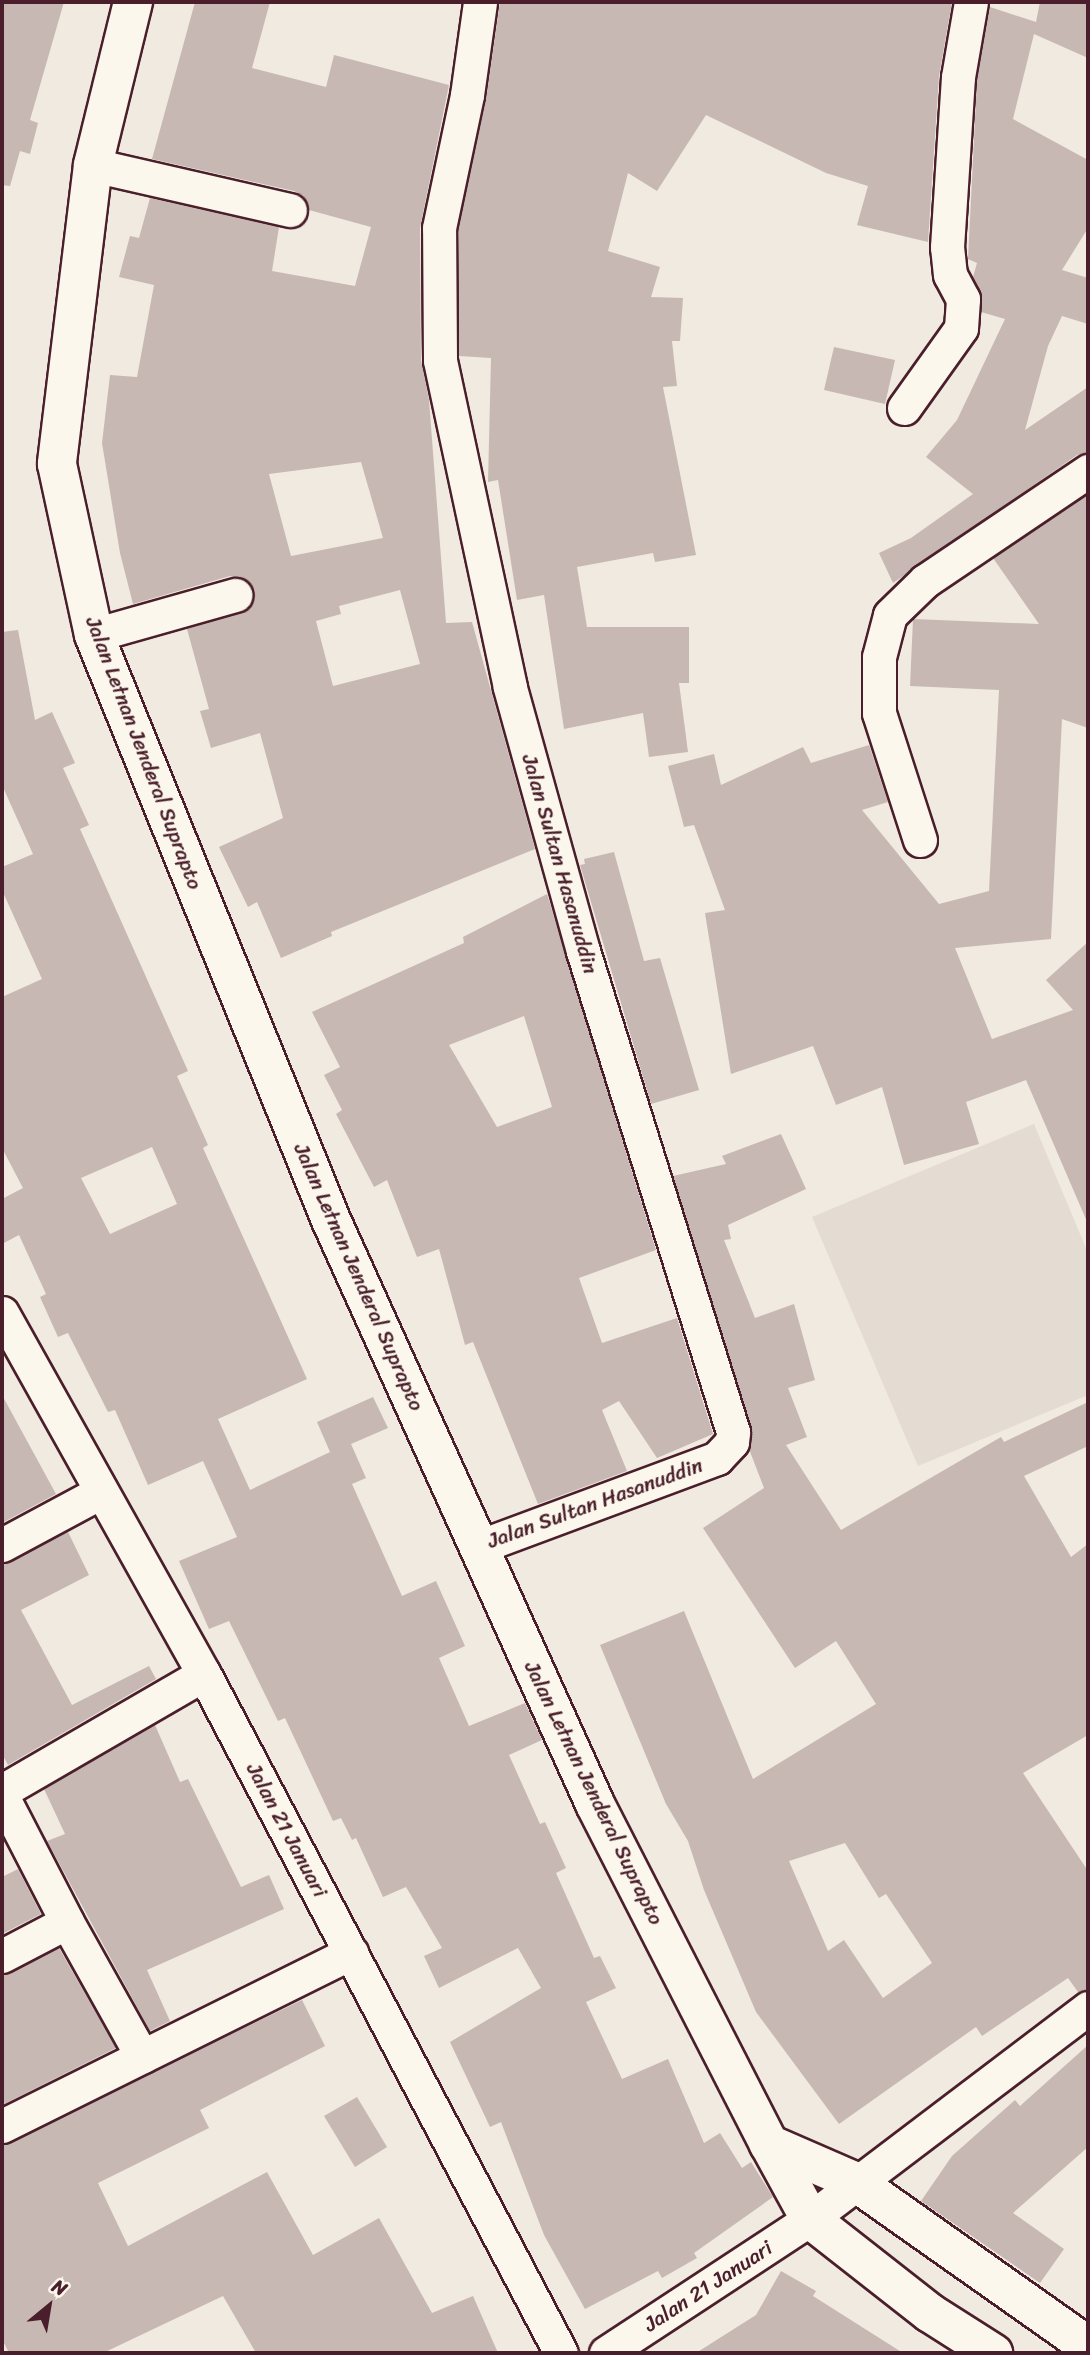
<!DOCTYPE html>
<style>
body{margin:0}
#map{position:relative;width:1090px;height:2355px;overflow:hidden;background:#f0eae0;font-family:Sriracha,sans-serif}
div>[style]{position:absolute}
.built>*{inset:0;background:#e4dbd2}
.building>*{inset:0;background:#c8b8b3}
.roads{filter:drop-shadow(2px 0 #4a1f2b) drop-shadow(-2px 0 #4a1f2b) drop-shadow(0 2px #4a1f2b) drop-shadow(0 -2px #4a1f2b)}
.minor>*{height:33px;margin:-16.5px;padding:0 16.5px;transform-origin:16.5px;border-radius:16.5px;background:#fbf7ec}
.secondary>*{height:38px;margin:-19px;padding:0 19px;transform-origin:19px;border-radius:19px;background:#fbf7ec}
span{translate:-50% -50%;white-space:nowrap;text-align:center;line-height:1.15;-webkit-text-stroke:5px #fbf7ec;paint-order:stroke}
.street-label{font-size:21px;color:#4a1f2b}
.frame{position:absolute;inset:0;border:4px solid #4a1f2b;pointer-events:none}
.north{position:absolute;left:14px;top:2271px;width:70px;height:70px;-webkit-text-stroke:5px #fbf7ec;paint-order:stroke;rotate:30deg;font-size:19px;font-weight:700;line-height:28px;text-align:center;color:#4a1f2b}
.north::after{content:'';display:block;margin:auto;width:24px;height:32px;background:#4a1f2b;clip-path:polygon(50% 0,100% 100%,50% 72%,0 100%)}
</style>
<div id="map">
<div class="built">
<div style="clip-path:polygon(1034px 1124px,1088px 1253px,1088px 1395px,918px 1466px,812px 1217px)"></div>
</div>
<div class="building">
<div style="clip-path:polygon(2px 2px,64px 2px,30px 120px,38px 123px,30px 154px,20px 151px,10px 186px,2px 185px)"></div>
<div style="clip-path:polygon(evenodd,195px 2px,270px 2px,252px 68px,326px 87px,334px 55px,449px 85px,420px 228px,421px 360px,429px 400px,446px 623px,472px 622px,535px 849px,331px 932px,332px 936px,281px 958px,257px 902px,248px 907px,219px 847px,283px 818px,260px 733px,211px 748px,200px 711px,209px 709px,187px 629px,248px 609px,253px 589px,248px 581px,230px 576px,133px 604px,120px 553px,102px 443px,110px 375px,137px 377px,154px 285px,119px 277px,130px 236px,139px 238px,150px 198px,279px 227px,272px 271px,355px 286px,371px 227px,309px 210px,304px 196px,294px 191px,152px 159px,195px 2px,361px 462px,383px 538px,291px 556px,269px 474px,361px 462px,195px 2px,400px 590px,420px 664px,333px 686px,316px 621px,341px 614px,339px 606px,400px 590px)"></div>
<div style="clip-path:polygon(500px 2px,952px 2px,939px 76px,928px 242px,857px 225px,868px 186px,826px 173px,706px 115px,657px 191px,628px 173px,608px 251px,660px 267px,651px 297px,683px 298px,680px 341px,672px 341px,677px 386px,663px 387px,696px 555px,655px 562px,653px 553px,577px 567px,587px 627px,689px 627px,689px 683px,679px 683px,688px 752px,649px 757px,643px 713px,564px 729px,544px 595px,517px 600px,498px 480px,488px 482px,491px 358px,459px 356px,458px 230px,486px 99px)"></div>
<div style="clip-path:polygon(1040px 2px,1088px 2px,1088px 58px,1034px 34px,1013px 119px,1088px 160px,1088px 228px,1062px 270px,1088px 278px,1088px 324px,1062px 316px,1048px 346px,1025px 430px,1088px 387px,1088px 452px,1077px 455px,893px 583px,879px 553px,911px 538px,973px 494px,926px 457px,957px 420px,1005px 319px,981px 312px,980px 291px,973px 277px,977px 263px,968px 259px,977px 79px,990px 7px,1036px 22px)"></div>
<div style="clip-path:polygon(834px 347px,895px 360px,885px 404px,824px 390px)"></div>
<div style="clip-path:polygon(1088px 494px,1088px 728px,1062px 719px,1051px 939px,955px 948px,992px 1039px,1073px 1010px,1046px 980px,1088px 942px,1088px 1224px,1026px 1080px,966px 1102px,979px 1144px,904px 1165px,882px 1087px,836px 1105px,813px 1046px,731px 1074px,705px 913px,725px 910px,694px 825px,684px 827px,668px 766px,714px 754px,721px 785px,803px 747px,811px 763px,869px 745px,888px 802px,862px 810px,939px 904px,989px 891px,999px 690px,910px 686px,913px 619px,1039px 624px,993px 558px)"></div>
<div style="clip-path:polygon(evenodd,18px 630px,35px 720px,52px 712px,75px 763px,63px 768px,89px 825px,80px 829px,188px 1071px,177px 1076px,208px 1145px,203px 1148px,307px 1379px,218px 1419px,250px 1490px,330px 1452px,317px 1422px,373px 1397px,388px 1428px,351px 1444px,366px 1478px,352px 1484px,402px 1596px,436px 1581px,465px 1646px,439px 1658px,469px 1726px,525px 1703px,542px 1740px,509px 1755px,540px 1824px,545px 1822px,566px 1868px,556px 1873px,594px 1958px,600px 1956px,616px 1988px,586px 2002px,622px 2079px,668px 2059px,704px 2143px,720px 2133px,742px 2168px,751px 2162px,773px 2197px,694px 2253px,697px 2258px,662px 2278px,658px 2271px,585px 2309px,544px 2235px,501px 2122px,490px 2127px,450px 2042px,541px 1988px,518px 1948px,439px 1988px,424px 1956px,442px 1948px,406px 1887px,383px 1897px,356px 1838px,352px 1840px,341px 1818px,333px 1821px,285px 1718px,278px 1721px,229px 1621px,209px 1629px,179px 1561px,237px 1537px,203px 1461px,148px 1485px,115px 1410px,108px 1412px,68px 1333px,58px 1337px,40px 1297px,46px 1294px,19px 1235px,2px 1244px,2px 1199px,23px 1188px,2px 1148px,2px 997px,42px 979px,2px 890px,2px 867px,33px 854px,2px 785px,2px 632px,18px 630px,152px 1147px,177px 1204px,110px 1234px,81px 1178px,152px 1147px)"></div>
<div style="clip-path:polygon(614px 852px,644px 961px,660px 958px,699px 1090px,651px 1104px,580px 865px,585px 864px,584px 859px)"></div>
<div style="clip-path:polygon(evenodd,547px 894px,656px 1250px,579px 1278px,602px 1343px,677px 1318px,713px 1434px,657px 1458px,619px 1401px,602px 1410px,627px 1471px,538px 1504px,473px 1342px,465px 1345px,439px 1249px,417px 1257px,387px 1180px,374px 1187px,336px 1114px,342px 1110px,324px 1075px,340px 1067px,312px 1012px,464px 943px,463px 937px,547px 894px,524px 1016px,552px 1107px,497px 1127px,449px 1045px,524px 1016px)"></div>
<div style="clip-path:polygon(evenodd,781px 1134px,806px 1189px,728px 1225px,731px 1239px,724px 1240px,755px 1318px,794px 1304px,815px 1380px,788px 1388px,807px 1437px,786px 1445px,841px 1530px,1001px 1437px,1004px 1442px,1088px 1402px,1088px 1446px,1024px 1476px,1071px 1557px,1088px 1544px,1088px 1735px,1023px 1773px,1088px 1871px,1088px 1989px,1078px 1992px,1068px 1978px,982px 2036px,976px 2027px,839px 2124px,756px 2012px,704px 1890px,688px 1841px,666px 1804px,600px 1645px,684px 1611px,753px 1779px,876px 1704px,836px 1641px,795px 1668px,703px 1528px,764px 1488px,749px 1449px,751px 1426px,673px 1176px,726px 1164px,722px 1156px,781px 1134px,845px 1843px,879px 1898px,886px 1894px,932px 1963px,883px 1998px,844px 1940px,828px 1951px,789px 1861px,845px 1843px)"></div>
<div style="clip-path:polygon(2px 1395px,56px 1494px,2px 1523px)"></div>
<div style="clip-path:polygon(68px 1532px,89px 1575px,21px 1610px,72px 1705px,149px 1666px,156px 1679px,8px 1765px,2px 1754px,2px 1564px)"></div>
<div style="clip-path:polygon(155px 1725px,180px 1782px,188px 1779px,241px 1887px,269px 1875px,284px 1909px,147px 1970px,170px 2021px,150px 2031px,47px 1841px,65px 1834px,44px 1789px)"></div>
<div style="clip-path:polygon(18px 1869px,41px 1914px,2px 1934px,2px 1877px)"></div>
<div style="clip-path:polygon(59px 1948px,116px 2048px,2px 2105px,2px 1975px)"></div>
<div style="clip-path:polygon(302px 2000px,325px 2046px,200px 2110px,209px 2128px,98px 2183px,128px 2246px,267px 2172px,313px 2255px,379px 2218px,432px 2313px,473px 2296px,498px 2353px,256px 2353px,223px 2296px,103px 2353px,9px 2353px,2px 2339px,2px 2145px)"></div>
<div style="clip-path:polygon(1088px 2045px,1088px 2147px,1013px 2213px,1064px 2249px,1040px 2283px,921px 2201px,952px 2156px,1015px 2100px,1020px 2106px)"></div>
<div style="clip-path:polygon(357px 2097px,387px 2147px,355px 2167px,324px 2116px)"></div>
<div style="clip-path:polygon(781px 2271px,816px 2291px,813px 2296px,903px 2353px,696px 2353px,756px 2315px)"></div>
</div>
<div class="roads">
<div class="minor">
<div style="left:93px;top:165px;width:202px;rotate:12.9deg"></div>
<div style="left:904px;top:408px;width:98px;rotate:-54.5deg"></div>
<div style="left:961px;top:328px;width:29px;rotate:-86deg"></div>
<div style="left:963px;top:299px;width:27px;rotate:-118deg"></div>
<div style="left:950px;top:275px;width:28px;rotate:-96deg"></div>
<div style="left:947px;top:247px;width:170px;rotate:-86.3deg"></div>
<div style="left:958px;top:77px;width:76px;rotate:-80.2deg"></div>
<div style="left:94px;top:635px;width:147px;rotate:-15.8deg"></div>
<div style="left:920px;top:840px;width:133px;rotate:-107.9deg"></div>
<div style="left:879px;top:713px;width:56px;rotate:-90deg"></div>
<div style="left:879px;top:657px;width:43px;rotate:-75.3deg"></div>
<div style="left:890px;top:615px;width:49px;rotate:-44.2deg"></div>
<div style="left:925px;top:581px;width:197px;rotate:-34deg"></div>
<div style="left:2px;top:1313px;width:414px;rotate:60.8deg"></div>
<div style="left:204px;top:1674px;width:767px;rotate:62.27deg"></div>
<div style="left:2px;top:1545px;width:112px;rotate:-28.2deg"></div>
<div style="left:478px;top:1547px;width:255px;rotate:-20.4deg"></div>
<div style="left:717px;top:1458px;width:22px;rotate:-47deg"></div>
<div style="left:732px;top:1442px;width:10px;rotate:-84deg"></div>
<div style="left:733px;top:1432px;width:504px;rotate:-107.32deg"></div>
<div style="left:583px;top:951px;width:274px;rotate:-105.5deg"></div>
<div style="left:510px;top:687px;width:334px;rotate:-102.1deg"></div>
<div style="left:440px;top:360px;width:132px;rotate:-90.4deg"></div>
<div style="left:439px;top:228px;width:136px;rotate:-78.1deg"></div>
<div style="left:467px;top:95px;width:94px;rotate:-82deg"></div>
<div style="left:2px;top:1791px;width:233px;rotate:-30.1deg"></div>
<div style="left:2px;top:1796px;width:142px;rotate:62.7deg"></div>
<div style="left:2px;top:1956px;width:73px;rotate:-27.6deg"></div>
<div style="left:67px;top:1922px;width:154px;rotate:60.8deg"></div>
<div style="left:2px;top:2126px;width:390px;rotate:-26.4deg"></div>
<div style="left:606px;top:2353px;width:244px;rotate:-33.3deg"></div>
<div style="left:810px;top:2219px;width:349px;rotate:-37.2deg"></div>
</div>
<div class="secondary">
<div style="left:133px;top:2px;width:168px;rotate:103.8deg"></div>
<div style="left:93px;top:165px;width:301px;rotate:96.9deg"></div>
<div style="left:57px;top:464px;width:175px;rotate:77.8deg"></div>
<div style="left:94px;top:635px;width:631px;rotate:67.95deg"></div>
<div style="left:331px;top:1220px;width:641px;rotate:65.67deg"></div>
<div style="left:595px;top:1804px;width:382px;rotate:62.9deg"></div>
<div style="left:769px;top:2144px;width:85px;rotate:61.3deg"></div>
<div style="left:810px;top:2219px;width:152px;rotate:38.1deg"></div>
<div style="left:930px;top:2313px;width:75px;rotate:32.4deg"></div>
<div style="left:769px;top:2144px;width:93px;rotate:23.5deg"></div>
<div style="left:854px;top:2181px;width:286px;rotate:35.2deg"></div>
</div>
</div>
<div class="street-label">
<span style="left:144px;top:753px;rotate:69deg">Jalan Letnan Jenderal Suprapto</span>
<span style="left:560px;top:864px;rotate:74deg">Jalan Sultan Hasanuddin</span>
<span style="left:359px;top:1277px;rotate:66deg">Jalan Letnan Jenderal Suprapto</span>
<span style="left:595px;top:1503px;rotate:-20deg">Jalan Sultan Hasanuddin</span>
<span style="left:594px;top:1793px;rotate:64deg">Jalan Letnan Jenderal Suprapto</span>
<span style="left:287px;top:1830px;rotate:62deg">Jalan 21 Januari</span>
<span style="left:708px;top:2286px;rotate:-33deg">Jalan 21 Januari</span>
</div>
<div class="frame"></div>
<div class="north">N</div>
</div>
